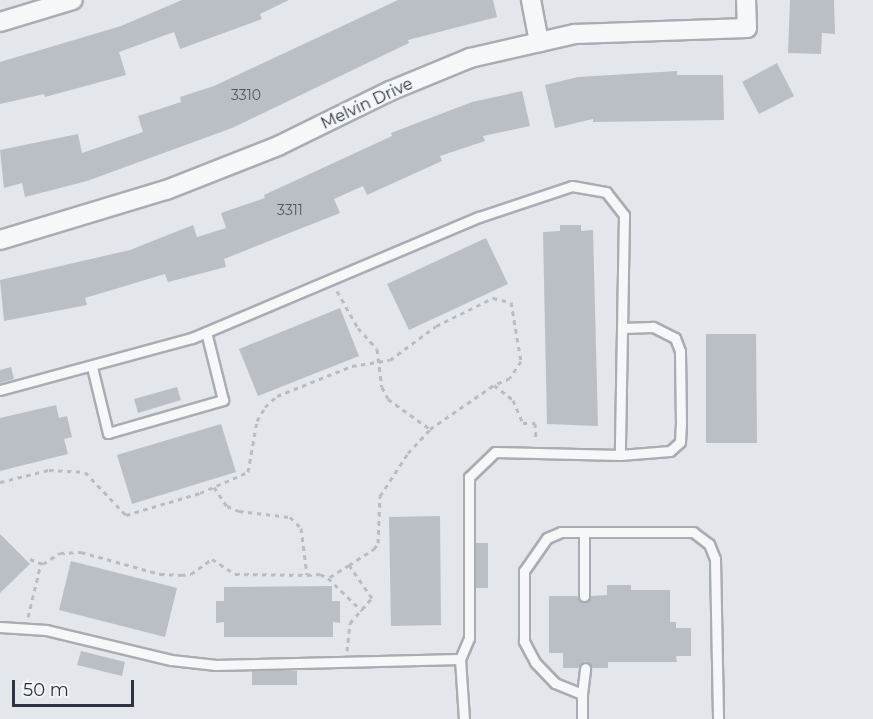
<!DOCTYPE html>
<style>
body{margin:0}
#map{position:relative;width:873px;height:719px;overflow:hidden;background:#e3e6ea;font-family:Montserrat,sans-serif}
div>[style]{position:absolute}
.building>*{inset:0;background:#babfc6}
.path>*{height:3px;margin-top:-1.5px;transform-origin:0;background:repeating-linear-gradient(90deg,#b9bcc1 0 4.5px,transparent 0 9px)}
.roads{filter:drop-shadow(2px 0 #a8adb4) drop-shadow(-2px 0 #a8adb4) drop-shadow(0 2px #a8adb4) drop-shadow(0 -2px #a8adb4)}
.lane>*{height:9px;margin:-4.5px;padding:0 4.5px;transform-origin:4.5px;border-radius:4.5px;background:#f5f7f8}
.street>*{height:18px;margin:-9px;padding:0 9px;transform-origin:9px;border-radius:9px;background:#f5f7f8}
span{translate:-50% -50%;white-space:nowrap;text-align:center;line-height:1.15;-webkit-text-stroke:4.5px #f2f5f7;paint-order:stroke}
.number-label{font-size:14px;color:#505762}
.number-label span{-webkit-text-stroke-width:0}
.street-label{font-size:16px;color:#2c3441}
.scale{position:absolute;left:12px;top:680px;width:122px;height:27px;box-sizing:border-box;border:3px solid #2c3441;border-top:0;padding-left:8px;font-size:18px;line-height:21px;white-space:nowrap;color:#2c3441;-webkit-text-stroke:4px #f2f5f7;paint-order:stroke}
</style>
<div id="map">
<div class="building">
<div style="clip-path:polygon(182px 0,289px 0,260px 14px,262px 19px,180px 49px,174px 32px,119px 52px,126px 75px,45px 97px,44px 94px,0 104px,0 62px,121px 26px)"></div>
<div style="clip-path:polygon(398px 0,493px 0,497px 17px,408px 40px,409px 43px,232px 128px,87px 181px,25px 197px,22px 183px,4px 188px,0 150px,78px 134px,82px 153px,143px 132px,138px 116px,181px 102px,180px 97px,214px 86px)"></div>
<div style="clip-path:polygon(790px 0,834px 0,835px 34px,822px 33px,821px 54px,788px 53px)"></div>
<div style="clip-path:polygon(777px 63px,794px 96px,759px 114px,742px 82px)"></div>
<div style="clip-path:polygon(677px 71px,677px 75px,723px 75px,724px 120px,593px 122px,593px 119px,555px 128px,545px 85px,578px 77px)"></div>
<div style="clip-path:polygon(522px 91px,530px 126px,483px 136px,485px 141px,440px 156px,442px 161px,367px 195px,363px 186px,334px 199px,340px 213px,224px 259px,226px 267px,168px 282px,165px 274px,85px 298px,87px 305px,4px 321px,0 280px,130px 250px,193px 225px,197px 237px,226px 228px,221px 213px,265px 198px,264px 195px,392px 136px,391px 133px,472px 102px)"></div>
<div style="clip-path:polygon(560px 225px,581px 225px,581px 231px,593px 230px,598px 426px,547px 424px,543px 232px,560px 231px)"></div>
<div style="clip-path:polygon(486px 238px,508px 284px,409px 330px,387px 284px)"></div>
<div style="clip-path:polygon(340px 308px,359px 356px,258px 396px,239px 349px)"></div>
<div style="clip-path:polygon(706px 334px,756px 334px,757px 443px,706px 443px)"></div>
<div style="clip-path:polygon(11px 367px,14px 379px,0 383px,0 370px)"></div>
<div style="clip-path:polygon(177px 387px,181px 400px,138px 413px,134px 399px)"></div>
<div style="clip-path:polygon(56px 405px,59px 418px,67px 416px,72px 437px,64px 439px,68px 454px,0 471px,0 418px)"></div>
<div style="clip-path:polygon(221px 424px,236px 472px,132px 504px,117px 455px)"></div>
<div style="clip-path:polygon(440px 516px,441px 625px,391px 626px,389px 517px)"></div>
<div style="clip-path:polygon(0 534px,30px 564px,0 593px)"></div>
<div style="clip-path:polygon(476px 543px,488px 543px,488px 588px,476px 588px)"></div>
<div style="clip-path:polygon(71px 561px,177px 588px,165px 637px,59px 610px)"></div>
<div style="clip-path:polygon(607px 585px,631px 585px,631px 590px,670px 590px,670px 622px,676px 622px,676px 628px,691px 628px,691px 656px,676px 656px,677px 662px,608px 662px,608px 668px,592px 668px,585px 661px,578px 668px,563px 668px,563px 653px,549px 653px,549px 596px,577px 596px,585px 603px,591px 596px,607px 595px)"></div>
<div style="clip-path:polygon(332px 586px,332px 601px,340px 601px,340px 623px,333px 622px,333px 637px,224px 637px,224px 622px,216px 623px,216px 601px,224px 601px,224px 587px)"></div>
<div style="clip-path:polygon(81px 651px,125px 662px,122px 676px,77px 665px)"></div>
<div style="clip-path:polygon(252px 671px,297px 671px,297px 685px,252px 685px)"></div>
</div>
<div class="path">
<div style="left:337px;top:291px;width:43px;rotate:60.4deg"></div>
<div style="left:358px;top:328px;width:28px;rotate:48deg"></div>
<div style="left:377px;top:349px;width:38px;rotate:83deg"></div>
<div style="left:382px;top:387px;width:13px;rotate:63deg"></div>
<div style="left:388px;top:399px;width:52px;rotate:35.5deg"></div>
<div style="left:430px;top:429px;width:78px;rotate:-34.5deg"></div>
<div style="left:0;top:482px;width:50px;rotate:-13.8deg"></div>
<div style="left:49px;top:470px;width:36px;rotate:3deg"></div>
<div style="left:85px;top:472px;width:59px;rotate:46.4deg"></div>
<div style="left:126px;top:515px;width:77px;rotate:-16.6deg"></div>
<div style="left:200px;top:493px;width:52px;rotate:-23.6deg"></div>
<div style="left:248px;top:472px;width:52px;rotate:-80deg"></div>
<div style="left:257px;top:421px;width:16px;rotate:-60deg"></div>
<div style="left:265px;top:407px;width:16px;rotate:-43deg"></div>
<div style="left:277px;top:396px;width:81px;rotate:-21.8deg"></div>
<div style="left:352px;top:366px;width:38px;rotate:-9deg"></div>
<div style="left:390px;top:360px;width:57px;rotate:-36.5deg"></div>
<div style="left:436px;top:326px;width:64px;rotate:-26.2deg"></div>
<div style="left:493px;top:298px;width:18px;rotate:13deg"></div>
<div style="left:511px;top:302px;width:60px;rotate:80.4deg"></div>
<div style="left:521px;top:361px;width:20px;rotate:123deg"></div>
<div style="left:510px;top:378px;width:17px;rotate:156deg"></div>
<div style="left:494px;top:385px;width:24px;rotate:38deg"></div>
<div style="left:513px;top:400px;width:25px;rotate:67deg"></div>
<div style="left:523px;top:423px;width:12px"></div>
<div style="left:535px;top:423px;width:17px;rotate:87deg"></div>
<div style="left:214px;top:487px;width:23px;rotate:56deg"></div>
<div style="left:227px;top:506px;width:13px;rotate:23deg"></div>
<div style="left:239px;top:511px;width:51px;rotate:6.7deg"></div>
<div style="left:290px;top:517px;width:16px;rotate:45deg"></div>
<div style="left:301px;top:528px;width:47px;rotate:82.7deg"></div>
<div style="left:307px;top:575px;width:13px;rotate:-4deg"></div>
<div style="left:320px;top:574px;width:9px;rotate:27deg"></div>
<div style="left:30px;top:559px;width:14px;rotate:21deg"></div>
<div style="left:43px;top:564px;width:20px;rotate:-33deg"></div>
<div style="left:60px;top:553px;width:21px;rotate:-3deg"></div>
<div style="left:81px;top:552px;width:82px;rotate:15.6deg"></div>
<div style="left:160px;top:574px;width:21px;rotate:3deg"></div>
<div style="left:181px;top:575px;width:10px;rotate:-6deg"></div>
<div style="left:191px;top:574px;width:26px;rotate:-36deg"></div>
<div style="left:212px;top:559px;width:27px;rotate:33deg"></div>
<div style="left:235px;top:574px;width:72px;rotate:0.8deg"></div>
<div style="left:349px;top:565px;width:25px;rotate:148deg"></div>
<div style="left:328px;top:578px;width:47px;rotate:44.1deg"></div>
<div style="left:28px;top:617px;width:56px;rotate:-76.5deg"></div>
<div style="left:347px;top:651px;width:28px;rotate:-84deg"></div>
<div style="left:350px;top:623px;width:33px;rotate:-49deg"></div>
<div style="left:372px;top:598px;width:40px;rotate:-124.9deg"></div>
<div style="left:349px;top:565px;width:30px;rotate:-33deg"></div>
<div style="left:374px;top:549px;width:7px;rotate:-56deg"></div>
<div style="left:378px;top:543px;width:47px;rotate:-87.6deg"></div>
<div style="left:380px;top:496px;width:51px;rotate:-56.9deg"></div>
<div style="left:408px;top:453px;width:33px;rotate:-47deg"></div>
</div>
<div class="roads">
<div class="lane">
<div style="left:92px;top:367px;width:68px;rotate:76.4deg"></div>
<div style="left:108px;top:433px;width:120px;rotate:-16deg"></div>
<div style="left:223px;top:400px;width:70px;rotate:-104deg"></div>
<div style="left:0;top:390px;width:199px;rotate:-15.2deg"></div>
<div style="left:192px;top:338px;width:311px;rotate:-22.9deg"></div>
<div style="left:479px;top:217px;width:98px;rotate:-18.4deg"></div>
<div style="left:572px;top:186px;width:35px;rotate:10deg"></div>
<div style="left:606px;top:192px;width:29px;rotate:52deg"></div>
<div style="left:624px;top:215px;width:240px;rotate:91deg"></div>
<div style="left:620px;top:455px;width:125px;rotate:-178.6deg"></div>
<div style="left:495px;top:452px;width:36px;rotate:136deg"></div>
<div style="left:469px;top:477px;width:161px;rotate:90deg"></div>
<div style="left:469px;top:638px;width:23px;rotate:113deg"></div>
<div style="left:460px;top:659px;width:244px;rotate:178.6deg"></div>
<div style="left:216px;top:665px;width:45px;rotate:-173.7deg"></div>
<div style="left:171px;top:660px;width:129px;rotate:-166.5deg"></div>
<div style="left:46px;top:630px;width:46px;rotate:-176.3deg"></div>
<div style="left:620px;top:455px;width:50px;rotate:-4.6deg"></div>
<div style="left:670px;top:451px;width:13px;rotate:-42deg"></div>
<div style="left:680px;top:442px;width:18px;rotate:-87deg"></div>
<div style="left:681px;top:424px;width:73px;rotate:-90.8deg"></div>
<div style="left:680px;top:351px;width:14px;rotate:-111deg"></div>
<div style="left:675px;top:338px;width:25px;rotate:-153deg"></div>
<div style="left:653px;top:327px;width:31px;rotate:178deg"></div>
<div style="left:584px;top:596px;width:64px;rotate:-90deg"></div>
<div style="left:460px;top:659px;width:60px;rotate:86.2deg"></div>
<div style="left:582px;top:694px;width:26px;rotate:-83deg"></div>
<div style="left:582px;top:719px;width:25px;rotate:-90deg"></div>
<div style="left:582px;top:694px;width:29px;rotate:-158deg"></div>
<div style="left:555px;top:683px;width:29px;rotate:-134deg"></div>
<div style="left:535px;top:662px;width:24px;rotate:-118deg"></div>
<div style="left:524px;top:641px;width:70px;rotate:-90deg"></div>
<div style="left:524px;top:571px;width:40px;rotate:-55.1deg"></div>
<div style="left:547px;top:538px;width:15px;rotate:-23deg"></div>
<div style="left:561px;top:532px;width:132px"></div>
<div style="left:693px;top:532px;width:20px;rotate:37deg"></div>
<div style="left:709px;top:544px;width:16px;rotate:68deg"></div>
<div style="left:715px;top:559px;width:160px;rotate:88.9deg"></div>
</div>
<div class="street">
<div style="left:531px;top:0;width:43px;rotate:79.2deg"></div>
<div style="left:0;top:22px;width:76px;rotate:-16.8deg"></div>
<div style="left:0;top:240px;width:173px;rotate:-16.8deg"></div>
<div style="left:166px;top:190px;width:120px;rotate:-21.4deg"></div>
<div style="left:278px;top:146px;width:125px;rotate:-26.2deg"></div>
<div style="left:390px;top:91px;width:87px;rotate:-22.4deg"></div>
<div style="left:470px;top:58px;width:108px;rotate:-12.9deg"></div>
<div style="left:575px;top:34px;width:172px;rotate:-2deg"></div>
<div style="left:747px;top:28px;width:28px;rotate:-92deg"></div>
</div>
</div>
<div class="number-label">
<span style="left:246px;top:95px">3310</span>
<span style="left:290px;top:210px">3311</span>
</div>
<div class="street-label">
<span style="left:367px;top:104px;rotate:-25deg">Melvin Drive</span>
</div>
<div class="scale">50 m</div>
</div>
